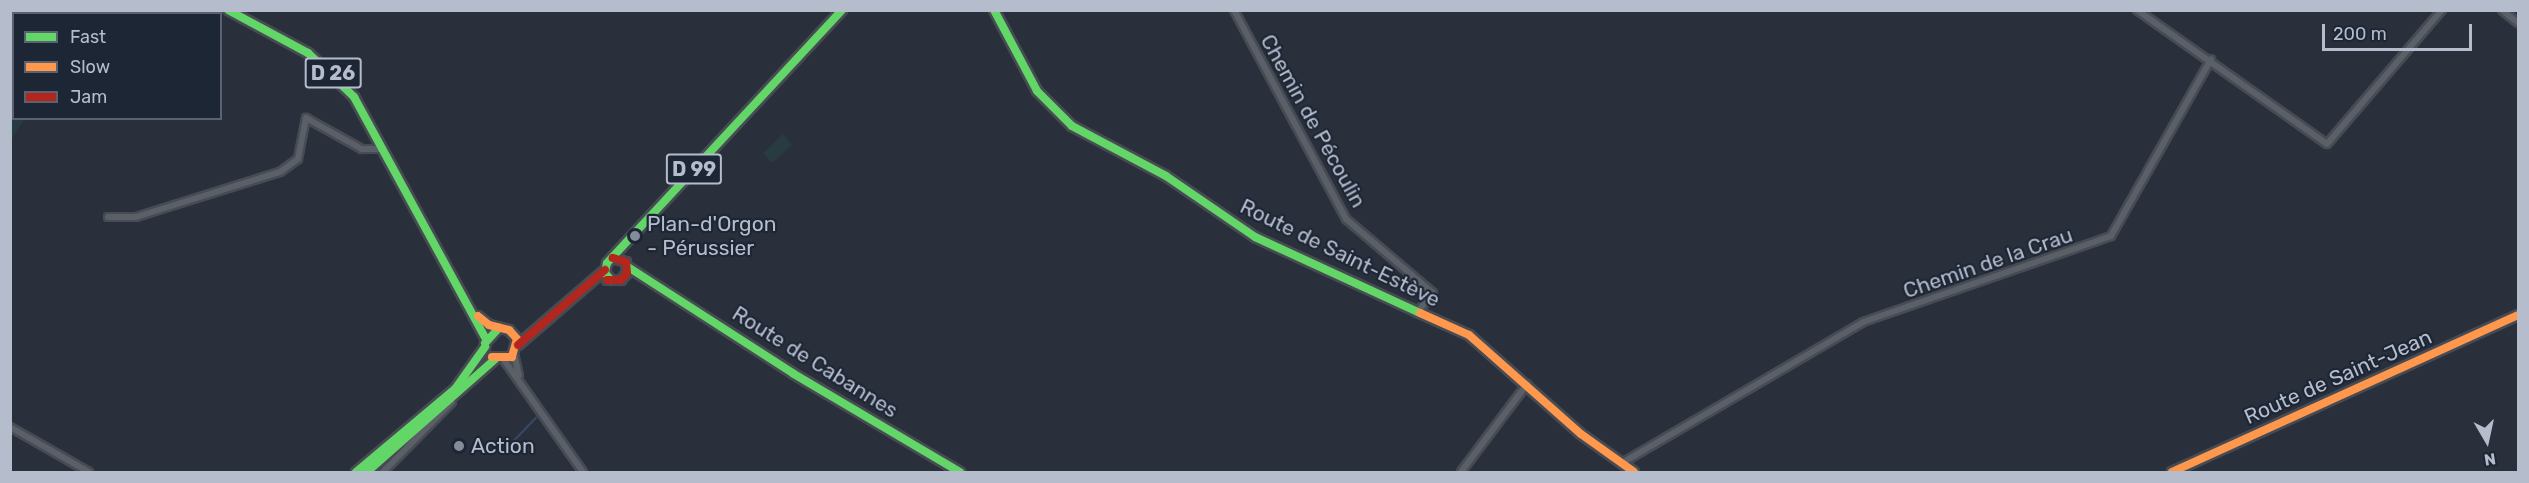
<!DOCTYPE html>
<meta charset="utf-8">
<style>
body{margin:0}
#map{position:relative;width:2529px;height:483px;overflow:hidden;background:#2a303b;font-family:Rubik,sans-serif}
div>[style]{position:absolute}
.green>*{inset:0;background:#273b41}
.stream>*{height:1.5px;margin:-0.75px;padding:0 0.75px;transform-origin:0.75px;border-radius:0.75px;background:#384966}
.roads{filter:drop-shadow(2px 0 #474b53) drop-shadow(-2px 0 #474b53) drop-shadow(0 2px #474b53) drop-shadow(0 -2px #474b53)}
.street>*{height:6px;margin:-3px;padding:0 3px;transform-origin:3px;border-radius:3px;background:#5b5f68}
.fast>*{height:8px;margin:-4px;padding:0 4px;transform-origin:4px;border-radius:4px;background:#63d668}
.slow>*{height:8px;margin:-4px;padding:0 4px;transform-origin:4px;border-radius:4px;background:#ff974d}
.jam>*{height:8px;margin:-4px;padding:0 4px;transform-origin:4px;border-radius:4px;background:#b3261e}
.dots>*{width:16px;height:16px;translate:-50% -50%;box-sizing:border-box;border:3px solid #1d2635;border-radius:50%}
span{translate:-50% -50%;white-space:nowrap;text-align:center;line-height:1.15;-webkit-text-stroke:4.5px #1d2635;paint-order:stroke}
.shield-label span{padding:2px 4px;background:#1d2635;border:2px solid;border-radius:4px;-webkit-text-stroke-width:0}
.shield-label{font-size:20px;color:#b5bccb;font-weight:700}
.street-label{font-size:21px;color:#b5bccb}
.poi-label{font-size:21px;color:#b5bccb}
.left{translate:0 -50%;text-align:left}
.frame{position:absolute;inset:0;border:12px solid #b5bccb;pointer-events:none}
.legend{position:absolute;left:12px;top:12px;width:210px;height:108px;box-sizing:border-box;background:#1d2635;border:2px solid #5a6271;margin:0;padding:8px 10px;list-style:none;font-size:18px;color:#b5bccb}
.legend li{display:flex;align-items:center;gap:12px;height:30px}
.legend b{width:30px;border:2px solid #5a6271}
.north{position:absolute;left:2457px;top:411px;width:60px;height:60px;-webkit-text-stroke:4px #1d2635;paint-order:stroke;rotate:171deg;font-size:16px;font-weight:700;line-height:24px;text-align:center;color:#b5bccb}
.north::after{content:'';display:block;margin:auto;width:21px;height:27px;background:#b5bccb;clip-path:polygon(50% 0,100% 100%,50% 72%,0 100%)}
.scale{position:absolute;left:2322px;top:24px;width:150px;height:27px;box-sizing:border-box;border:3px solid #b5bccb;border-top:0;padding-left:8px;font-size:18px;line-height:21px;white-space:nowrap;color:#b5bccb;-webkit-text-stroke:4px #1d2635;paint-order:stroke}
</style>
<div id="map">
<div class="green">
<div style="clip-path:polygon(11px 10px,128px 13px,14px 14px,14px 118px,24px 119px,11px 141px)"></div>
<div style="clip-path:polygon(783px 134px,792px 145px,772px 163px,763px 153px)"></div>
</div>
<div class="stream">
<div style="left:504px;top:451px;width:46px;rotate:-45.9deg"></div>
</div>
<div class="roads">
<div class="street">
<div style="left:1234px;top:10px;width:237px;rotate:61.8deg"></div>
<div style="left:1346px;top:219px;width:114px;rotate:40.4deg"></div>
<div style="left:1433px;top:293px;width:26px;rotate:129deg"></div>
<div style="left:2137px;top:10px;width:232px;rotate:35.2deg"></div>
<div style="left:2327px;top:144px;width:177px;rotate:-49.4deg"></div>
<div style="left:2502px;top:10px;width:21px;rotate:39deg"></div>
<div style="left:108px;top:217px;width:28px"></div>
<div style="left:136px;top:217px;width:151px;rotate:-17.4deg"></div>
<div style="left:280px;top:172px;width:22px;rotate:-36deg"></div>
<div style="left:298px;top:159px;width:42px;rotate:-79deg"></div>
<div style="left:306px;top:118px;width:64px;rotate:29deg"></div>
<div style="left:362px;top:149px;width:21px"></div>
<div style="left:514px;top:354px;width:22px;rotate:77deg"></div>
<div style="left:504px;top:360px;width:137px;rotate:54.8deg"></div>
<div style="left:10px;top:427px;width:91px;rotate:29.7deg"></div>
<div style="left:1622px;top:463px;width:279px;rotate:-30.3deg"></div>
<div style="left:1863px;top:322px;width:262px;rotate:-19.1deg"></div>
<div style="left:2111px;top:236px;width:203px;rotate:-60.5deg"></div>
<div style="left:383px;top:472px;width:98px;rotate:-45.4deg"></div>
<div style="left:1461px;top:472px;width:110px;rotate:-53.1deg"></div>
</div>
<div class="fast">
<div style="left:228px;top:10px;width:91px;rotate:28.3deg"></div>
<div style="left:308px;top:53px;width:64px;rotate:43.7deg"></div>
<div style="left:354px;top:97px;width:276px;rotate:61.4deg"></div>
<div style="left:994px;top:10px;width:92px;rotate:62deg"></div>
<div style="left:1037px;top:91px;width:49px;rotate:45deg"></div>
<div style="left:1072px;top:126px;width:106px;rotate:28deg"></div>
<div style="left:1166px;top:176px;width:108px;rotate:34.4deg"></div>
<div style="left:1255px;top:237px;width:182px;rotate:24.7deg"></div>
<div style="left:628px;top:267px;width:197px;rotate:32.8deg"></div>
<div style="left:794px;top:374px;width:193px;rotate:30.6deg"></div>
<div style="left:611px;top:280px;width:9px;rotate:-131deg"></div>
<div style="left:605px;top:273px;width:10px;rotate:-79deg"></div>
<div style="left:607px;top:263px;width:345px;rotate:-47.1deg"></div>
<div style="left:485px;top:343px;width:21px;rotate:-47deg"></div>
<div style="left:356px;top:472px;width:129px;rotate:-40deg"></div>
<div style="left:455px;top:389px;width:52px;rotate:-54.5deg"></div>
<div style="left:367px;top:472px;width:171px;rotate:-41.4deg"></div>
</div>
<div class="slow">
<div style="left:1420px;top:313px;width:54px;rotate:24.2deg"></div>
<div style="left:1469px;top:335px;width:149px;rotate:41.5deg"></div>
<div style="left:1581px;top:434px;width:65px;rotate:35.6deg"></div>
<div style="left:478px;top:316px;width:14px;rotate:39deg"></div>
<div style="left:489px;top:325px;width:21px;rotate:14deg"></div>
<div style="left:509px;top:330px;width:12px;rotate:48deg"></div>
<div style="left:517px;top:339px;width:19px;rotate:106deg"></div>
<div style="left:512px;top:357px;width:20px;rotate:180deg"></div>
<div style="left:2172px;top:472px;width:380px;rotate:-24.4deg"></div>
</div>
<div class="jam">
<div style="left:607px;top:280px;width:14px"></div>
<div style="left:621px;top:280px;width:9px;rotate:-49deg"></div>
<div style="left:627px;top:273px;width:11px;rotate:-95deg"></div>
<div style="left:626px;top:262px;width:14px;rotate:-163deg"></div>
<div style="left:518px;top:345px;width:115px;rotate:-40.8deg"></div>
</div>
</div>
<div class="dots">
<div style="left:635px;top:236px;background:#848b99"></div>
<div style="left:459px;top:446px;background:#848b99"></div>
</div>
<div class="shield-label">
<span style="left:333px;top:73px">D 26</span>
<span style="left:694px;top:169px">D 99</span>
</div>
<div class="street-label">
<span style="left:1313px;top:121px;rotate:61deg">Chemin de Pécoulin</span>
<span style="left:1340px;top:253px;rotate:26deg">Route de Saint-Estève</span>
<span style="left:1988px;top:263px;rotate:-19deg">Chemin de la Crau</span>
<span style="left:815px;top:362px;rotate:32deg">Route de Cabannes</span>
<span style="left:2338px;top:377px;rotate:-24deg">Route de Saint-Jean</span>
</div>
<div class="poi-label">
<span class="left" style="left:647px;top:236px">Plan-d'Orgon<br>- Pérussier</span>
<span class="left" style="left:471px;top:446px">Action</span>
</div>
<div class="frame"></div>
<ul class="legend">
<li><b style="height:8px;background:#63d668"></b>Fast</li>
<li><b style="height:8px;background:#ff974d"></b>Slow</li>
<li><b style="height:8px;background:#b3261e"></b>Jam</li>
</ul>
<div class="north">N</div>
<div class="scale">200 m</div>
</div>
